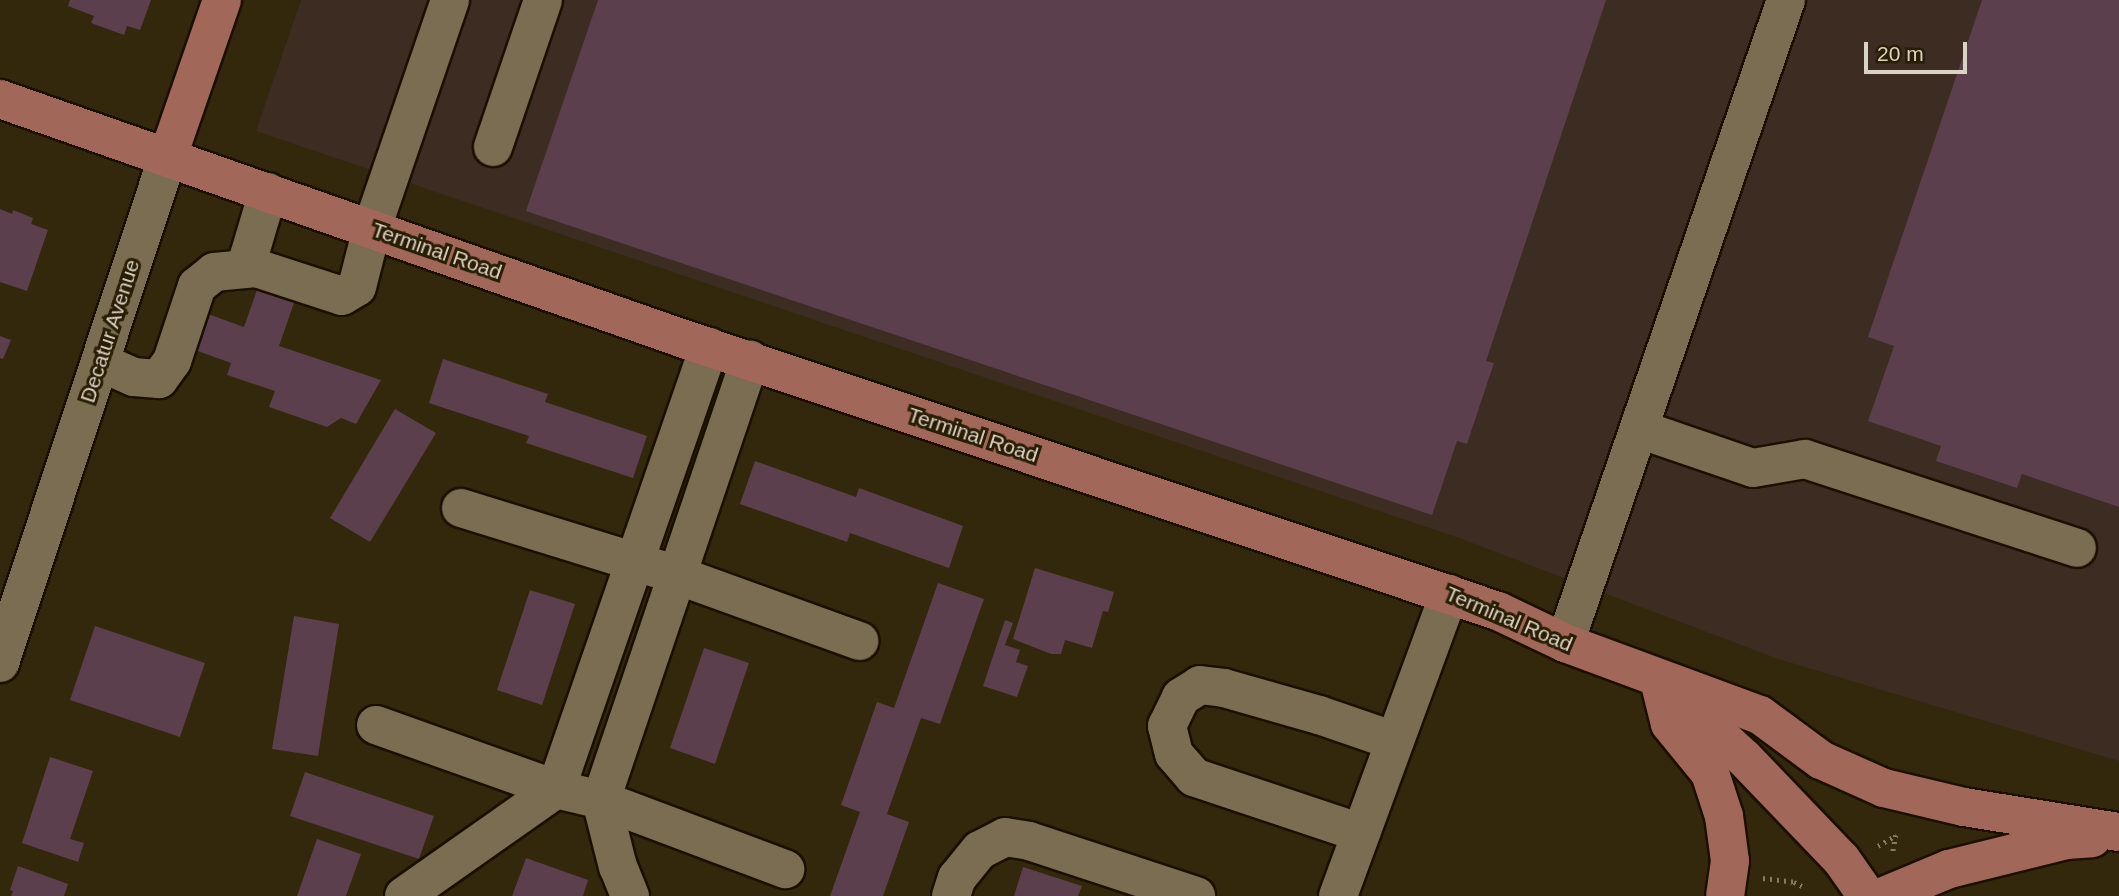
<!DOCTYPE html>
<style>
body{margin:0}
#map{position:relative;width:2119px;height:896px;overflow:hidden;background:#33270c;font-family:Helvetica,sans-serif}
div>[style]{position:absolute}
.industrial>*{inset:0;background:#3c2c22}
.building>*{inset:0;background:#5b3f4d}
.path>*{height:4.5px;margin-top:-2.25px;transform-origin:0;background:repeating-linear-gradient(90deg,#847a65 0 2px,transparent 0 7px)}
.roads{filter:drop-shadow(2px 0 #1b0f00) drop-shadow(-2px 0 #1b0f00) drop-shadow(0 2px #1b0f00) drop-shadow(0 -2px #1b0f00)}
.minor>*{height:38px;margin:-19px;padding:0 19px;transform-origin:19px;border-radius:19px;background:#7b6d51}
.major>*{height:38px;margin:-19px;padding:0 19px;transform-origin:19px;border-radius:19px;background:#a16859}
span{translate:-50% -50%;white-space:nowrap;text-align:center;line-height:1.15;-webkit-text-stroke:6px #291d03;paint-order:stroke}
.street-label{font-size:21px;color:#dad2c3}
.scale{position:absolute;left:1864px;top:42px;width:103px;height:32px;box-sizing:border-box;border:4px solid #dad2c3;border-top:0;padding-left:9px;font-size:21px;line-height:24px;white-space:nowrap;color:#dad2c3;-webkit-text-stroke:5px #291d03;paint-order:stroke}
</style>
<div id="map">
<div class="industrial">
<div style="clip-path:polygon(301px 0,2119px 0,2119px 761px,1778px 659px,1459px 538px,256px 131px)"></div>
</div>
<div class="building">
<div style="clip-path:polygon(70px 0,151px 0,140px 30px,127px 26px,124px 35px,91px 23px,94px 16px,68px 6px)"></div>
<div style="clip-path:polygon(598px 0,1606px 0,1486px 361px,1494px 363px,1467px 444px,1457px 441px,1432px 515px,526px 211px)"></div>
<div style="clip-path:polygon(1982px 0,2119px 0,2119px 507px,2022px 474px,2017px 488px,1936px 461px,1941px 446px,1868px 421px,1894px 346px,1868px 337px)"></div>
<div style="clip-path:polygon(0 209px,12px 214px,13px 210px,33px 218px,31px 224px,48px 230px,27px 291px,0 282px)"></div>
<div style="clip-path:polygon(258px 287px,295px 300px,279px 346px,381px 380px,356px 424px,341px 418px,327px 427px,269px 407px,275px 391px,227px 375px,231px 363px,184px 346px,197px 310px,244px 327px)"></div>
<div style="clip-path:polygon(0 336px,11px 340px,3px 359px,0 358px)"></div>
<div style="clip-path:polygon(443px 359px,548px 394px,545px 402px,647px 436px,633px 478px,526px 443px,529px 436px,429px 403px)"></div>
<div style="clip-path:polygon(395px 409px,436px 433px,370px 542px,330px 518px)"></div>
<div style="clip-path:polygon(755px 461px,856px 497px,859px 488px,963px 526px,949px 568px,850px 533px,847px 542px,740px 504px)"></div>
<div style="clip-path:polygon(1035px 568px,1114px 592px,1108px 612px,1103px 611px,1092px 648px,1065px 640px,1061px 654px,1051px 654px,1013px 639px)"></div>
<div style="clip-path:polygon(938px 583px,984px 599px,940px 724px,921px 718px,887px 814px,909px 822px,883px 896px,830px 896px,860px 812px,841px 805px,877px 702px,894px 708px)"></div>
<div style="clip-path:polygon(530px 590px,575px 604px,542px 705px,497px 690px)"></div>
<div style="clip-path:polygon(294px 616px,339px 624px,318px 756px,272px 749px)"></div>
<div style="clip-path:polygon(1005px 620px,1013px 623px,1005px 645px,1020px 650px,1016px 662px,1028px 666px,1017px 697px,983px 686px)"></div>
<div style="clip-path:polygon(95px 626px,205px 663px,180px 737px,70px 700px)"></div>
<div style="clip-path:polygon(704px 648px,749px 663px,715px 764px,670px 748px)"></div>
<div style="clip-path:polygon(50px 757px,93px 771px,70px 839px,84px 843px,78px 862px,22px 843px)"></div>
<div style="clip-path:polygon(305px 772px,434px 816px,419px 859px,290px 816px)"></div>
<div style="clip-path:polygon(317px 839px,361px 854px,346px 896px,297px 896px)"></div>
<div style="clip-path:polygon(526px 858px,588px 880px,583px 896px,512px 896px)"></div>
<div style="clip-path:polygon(18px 866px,68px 884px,64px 896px,11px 896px,13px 891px,10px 890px)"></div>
<div style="clip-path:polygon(1023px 867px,1082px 886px,1078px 896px,1014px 896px)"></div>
</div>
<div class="path">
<div style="left:1878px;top:846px;width:21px;rotate:-31deg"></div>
<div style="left:1896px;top:835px;width:17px;rotate:100deg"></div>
<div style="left:1763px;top:878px;width:31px;rotate:7deg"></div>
<div style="left:1794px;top:882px;width:13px;rotate:27deg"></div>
</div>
<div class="roads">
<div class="minor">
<div style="left:493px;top:147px;width:155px;rotate:-71.2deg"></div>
<div style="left:268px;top:192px;width:67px;rotate:106.5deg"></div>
<div style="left:249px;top:256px;width:14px;rotate:60deg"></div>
<div style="left:256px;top:268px;width:90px;rotate:18deg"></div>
<div style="left:342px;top:296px;width:17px;rotate:-31deg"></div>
<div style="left:357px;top:287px;width:61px;rotate:-75.7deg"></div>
<div style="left:372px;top:228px;width:241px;rotate:-71.1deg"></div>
<div style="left:100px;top:362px;width:37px;rotate:24deg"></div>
<div style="left:134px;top:377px;width:25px;rotate:5deg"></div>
<div style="left:159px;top:379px;width:22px;rotate:-54deg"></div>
<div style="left:172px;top:361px;width:79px;rotate:-71.6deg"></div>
<div style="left:197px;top:286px;width:22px;rotate:-39deg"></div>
<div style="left:214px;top:272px;width:42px;rotate:-5.4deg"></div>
<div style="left:1639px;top:429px;width:120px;rotate:18.9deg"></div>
<div style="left:1753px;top:468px;width:53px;rotate:-9.8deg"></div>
<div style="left:1805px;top:459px;width:286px;rotate:18.1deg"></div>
<div style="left:461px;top:508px;width:226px;rotate:17.2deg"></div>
<div style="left:677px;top:575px;width:194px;rotate:19.9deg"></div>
<div style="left:1565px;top:643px;width:680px;rotate:-71.03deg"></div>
<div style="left:0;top:663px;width:534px;rotate:-71.67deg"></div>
<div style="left:376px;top:725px;width:191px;rotate:19.6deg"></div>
<div style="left:556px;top:789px;width:46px;rotate:13.7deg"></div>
<div style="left:601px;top:800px;width:197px;rotate:20.6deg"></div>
<div style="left:1361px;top:833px;width:176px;rotate:-161.5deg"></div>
<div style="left:1194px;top:777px;width:30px;rotate:-131deg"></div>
<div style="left:1174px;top:754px;width:29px;rotate:-104deg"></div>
<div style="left:1167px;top:726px;width:32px;rotate:-64deg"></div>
<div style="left:1181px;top:697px;width:22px;rotate:-32deg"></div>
<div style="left:1200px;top:685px;width:24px;rotate:7deg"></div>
<div style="left:1224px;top:688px;width:99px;rotate:15.9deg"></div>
<div style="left:1319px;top:715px;width:80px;rotate:18.9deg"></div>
<div style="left:404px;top:896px;width:186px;rotate:-35.1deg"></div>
<div style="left:556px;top:789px;width:468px;rotate:-70.9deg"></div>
<div style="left:630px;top:896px;width:31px;rotate:-112deg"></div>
<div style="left:618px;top:867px;width:69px;rotate:-104.2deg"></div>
<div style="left:601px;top:800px;width:465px;rotate:-71.3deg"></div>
<div style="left:951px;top:896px;width:19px;rotate:-72deg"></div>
<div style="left:957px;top:878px;width:36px;rotate:-51deg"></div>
<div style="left:980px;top:850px;width:28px;rotate:-27deg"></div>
<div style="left:1005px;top:837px;width:24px;rotate:9deg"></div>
<div style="left:1029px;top:841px;width:176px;rotate:18.2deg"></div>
<div style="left:1338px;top:896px;width:322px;rotate:-69.8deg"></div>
</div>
<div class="major">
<div style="left:0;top:99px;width:722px;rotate:19.34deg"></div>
<div style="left:681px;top:338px;width:861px;rotate:18.48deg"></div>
<div style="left:1498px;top:611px;width:74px;rotate:25.5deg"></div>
<div style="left:1565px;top:643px;width:208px;rotate:20.3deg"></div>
<div style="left:1760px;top:715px;width:76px;rotate:36.4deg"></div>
<div style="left:1821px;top:760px;width:69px;rotate:24deg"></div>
<div style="left:1884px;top:788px;width:82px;rotate:13.4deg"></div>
<div style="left:1964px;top:807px;width:157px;rotate:9.2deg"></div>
<div style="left:168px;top:156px;width:165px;rotate:-70.9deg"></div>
<div style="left:1660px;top:684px;width:41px;rotate:76deg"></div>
<div style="left:1670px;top:724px;width:63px;rotate:50.8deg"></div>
<div style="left:1710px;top:773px;width:45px;rotate:72deg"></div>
<div style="left:1724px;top:816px;width:45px;rotate:82.4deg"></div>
<div style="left:1730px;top:861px;width:35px;rotate:98deg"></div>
<div style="left:1670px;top:690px;width:100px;rotate:42.6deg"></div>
<div style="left:1744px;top:758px;width:140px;rotate:46.2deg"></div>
<div style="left:1841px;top:859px;width:45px;rotate:54.9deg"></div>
<div style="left:1884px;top:896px;width:70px;rotate:-22.6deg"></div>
<div style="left:1949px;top:869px;width:121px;rotate:-13.9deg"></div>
<div style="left:2066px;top:840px;width:26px;rotate:-4deg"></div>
</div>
</div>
<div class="street-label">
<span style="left:437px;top:251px;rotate:19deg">Terminal Road</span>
<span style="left:110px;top:331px;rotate:-72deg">Decatur Avenue</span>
<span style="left:973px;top:435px;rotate:18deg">Terminal Road</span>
<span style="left:1509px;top:619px;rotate:23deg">Terminal Road</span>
</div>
<div class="scale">20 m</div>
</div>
